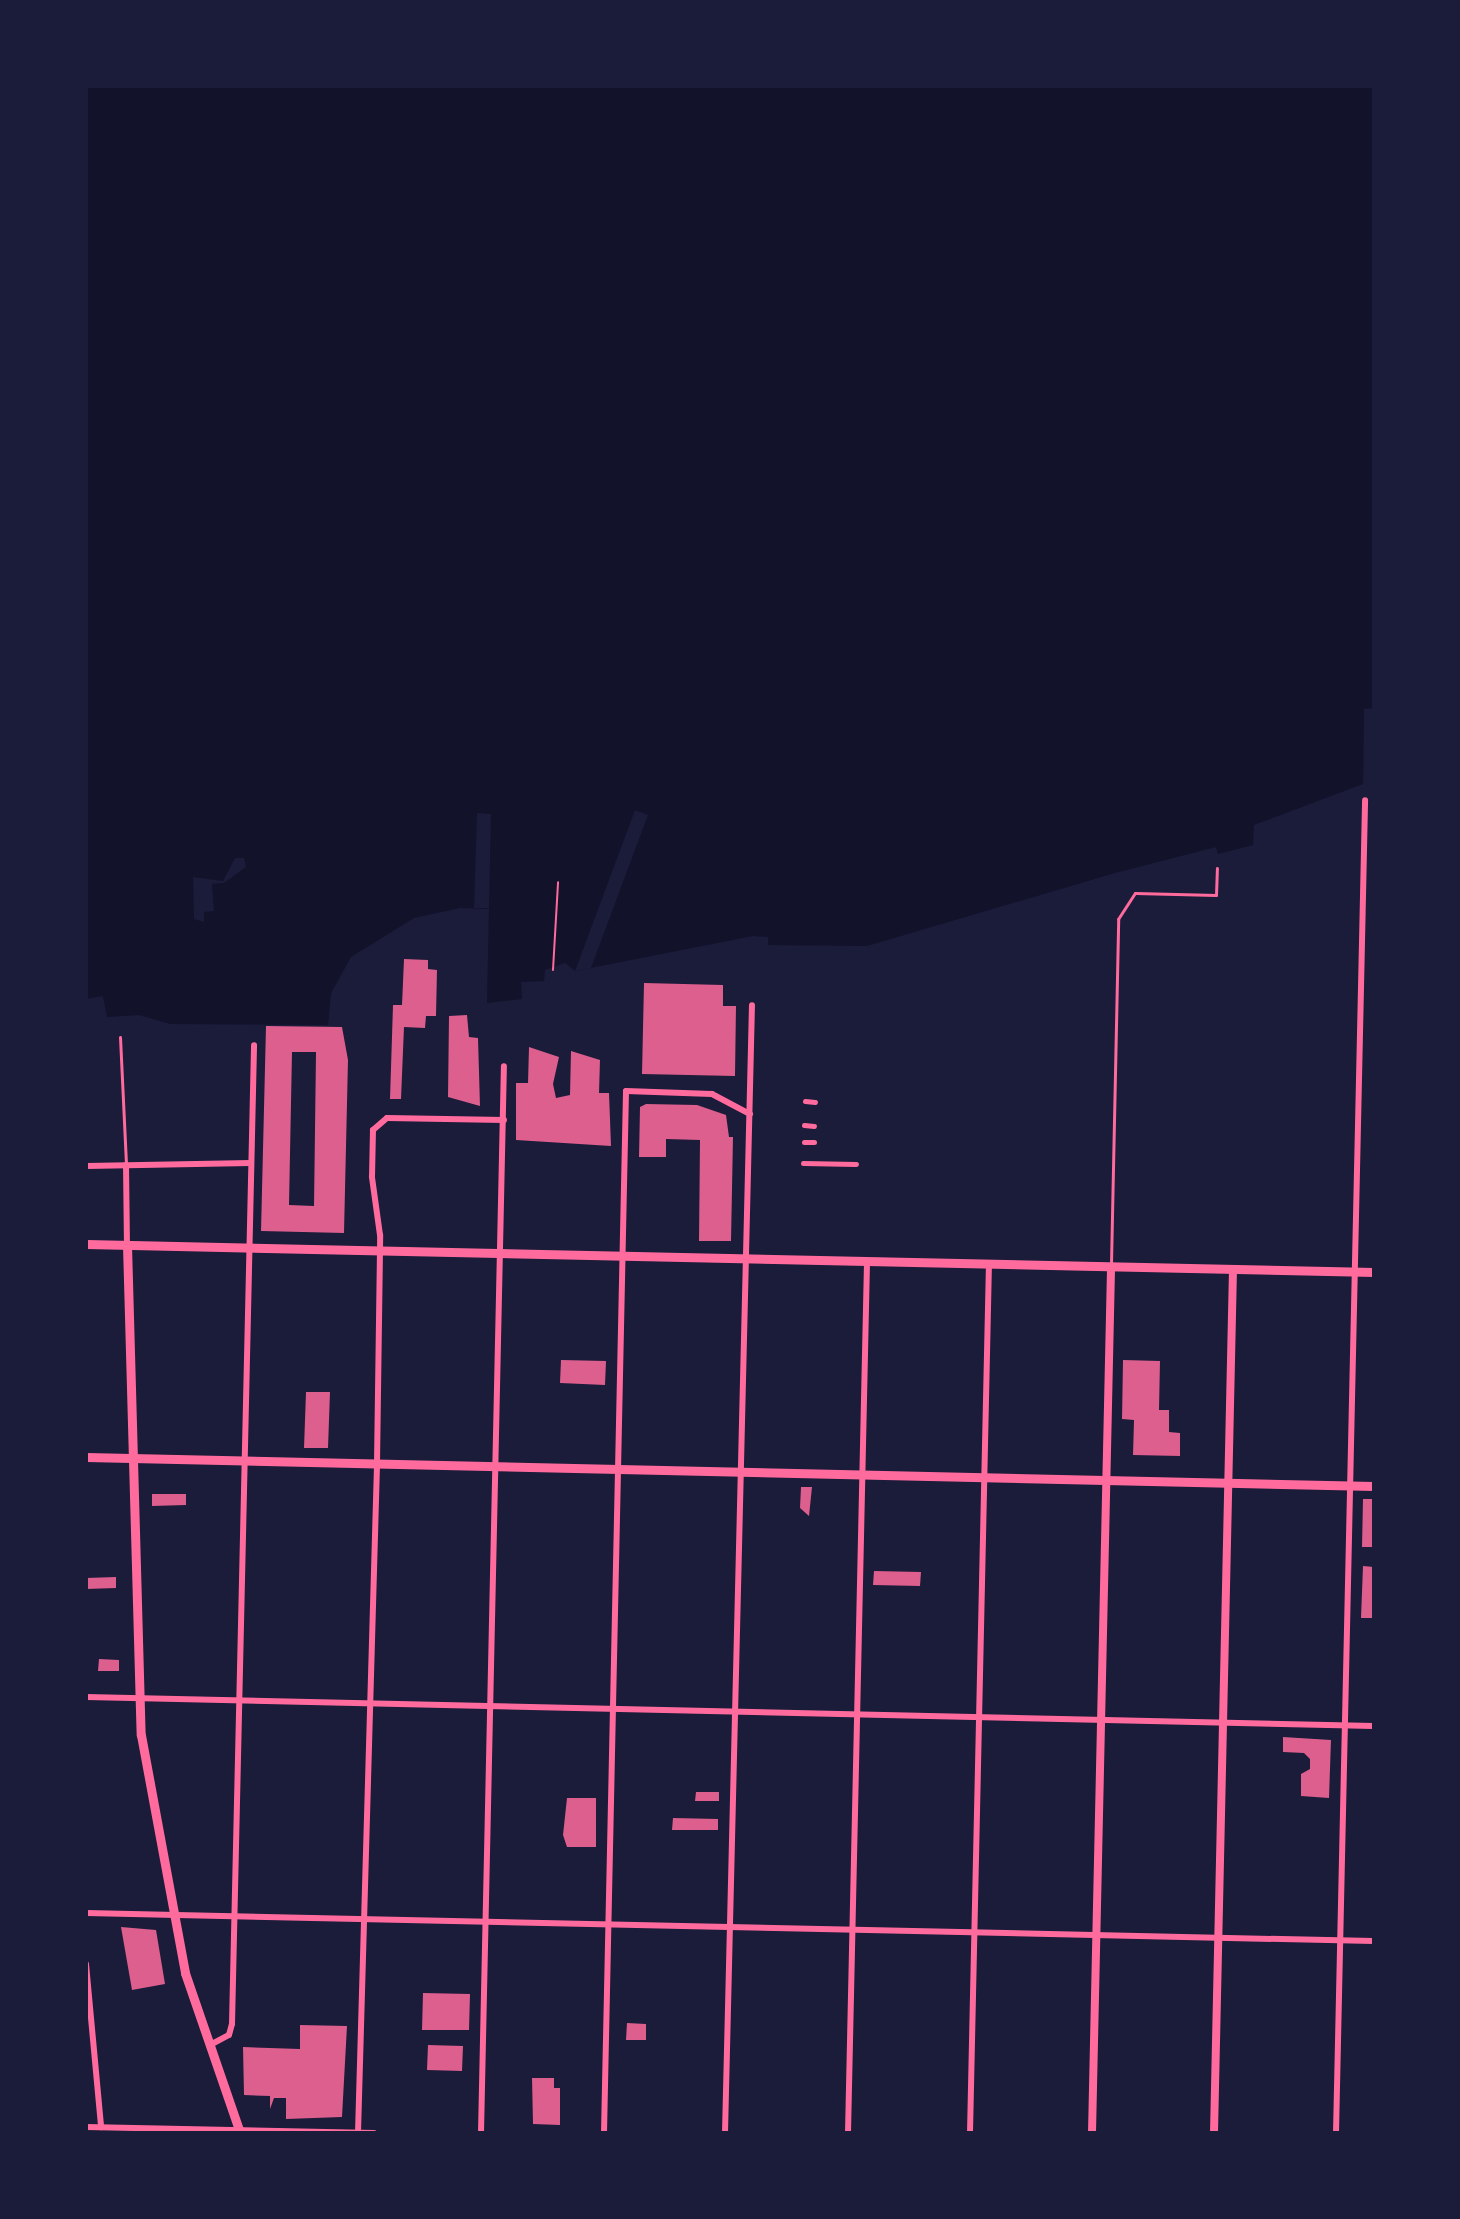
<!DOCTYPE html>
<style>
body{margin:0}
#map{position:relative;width:1460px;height:2219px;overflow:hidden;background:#1b1b3a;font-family:"Roboto Condensed",sans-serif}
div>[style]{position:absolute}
.water>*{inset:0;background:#12122b}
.pier>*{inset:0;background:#1b1b3a}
.building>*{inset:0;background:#dd5f8e}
.path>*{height:2px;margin:-1px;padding:0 1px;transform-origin:1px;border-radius:1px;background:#ff6b9d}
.service>*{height:3px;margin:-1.5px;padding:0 1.5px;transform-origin:1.5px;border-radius:1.5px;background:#ff6b9d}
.pedestrian>*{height:5px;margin:-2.5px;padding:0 2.5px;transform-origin:2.5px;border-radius:2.5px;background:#ff6b9d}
.minor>*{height:6px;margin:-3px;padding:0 3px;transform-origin:3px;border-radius:3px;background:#ff6b9d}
.tertiary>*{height:8px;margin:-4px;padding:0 4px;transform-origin:4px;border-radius:4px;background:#ff6b9d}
.secondary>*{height:9px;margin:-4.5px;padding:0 4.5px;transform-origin:4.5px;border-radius:4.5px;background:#ff6b9d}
span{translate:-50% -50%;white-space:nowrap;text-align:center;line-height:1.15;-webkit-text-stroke:8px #1b1b3a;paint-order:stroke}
.frame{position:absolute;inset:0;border:88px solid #1b1b3a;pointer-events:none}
</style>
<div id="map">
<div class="water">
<div style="clip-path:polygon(86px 86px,1374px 86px,1374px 708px,1364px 709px,1363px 784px,1254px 825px,1253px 845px,1218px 854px,1216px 847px,1115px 873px,867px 946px,768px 945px,768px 937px,753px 936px,575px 971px,565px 963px,545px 970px,544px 981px,521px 982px,522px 999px,487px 1003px,489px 909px,460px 908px,414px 918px,351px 957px,331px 993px,328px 1025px,170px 1024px,139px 1015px,107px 1017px,103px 996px,86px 999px)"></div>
</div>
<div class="pier">
<div style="clip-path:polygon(635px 810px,648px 815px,591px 968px,575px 971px)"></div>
<div style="clip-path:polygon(477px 813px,491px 814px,489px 908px,474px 908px)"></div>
<div style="clip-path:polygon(235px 858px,244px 858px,246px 867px,224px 883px,212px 884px,214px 911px,204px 912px,204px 922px,194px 919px,193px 877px,223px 881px)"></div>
</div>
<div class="building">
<div style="clip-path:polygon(404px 959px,428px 960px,428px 969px,437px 970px,436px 1016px,426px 1016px,425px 1028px,404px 1027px,401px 1099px,390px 1099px,393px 1005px,402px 1005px)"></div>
<div style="clip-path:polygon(644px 983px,723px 985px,723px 1006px,736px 1006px,735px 1076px,642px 1074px)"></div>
<div style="clip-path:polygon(467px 1015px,469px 1037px,478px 1038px,480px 1106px,448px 1097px,449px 1016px)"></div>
<div style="clip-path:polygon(evenodd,266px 1026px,342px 1027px,348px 1060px,344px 1233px,261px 1231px,266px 1026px,292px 1052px,316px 1052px,314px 1206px,289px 1205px,292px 1052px)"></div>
<div style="clip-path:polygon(529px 1047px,559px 1057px,553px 1084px,556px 1098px,570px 1095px,571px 1051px,600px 1060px,599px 1093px,609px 1093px,611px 1146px,516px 1140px,516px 1083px,528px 1083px)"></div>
<div style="clip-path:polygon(646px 1104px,697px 1105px,726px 1115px,729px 1137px,733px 1137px,731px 1241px,699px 1241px,700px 1140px,666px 1139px,666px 1157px,639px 1157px,640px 1107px)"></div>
<div style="clip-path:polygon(561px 1360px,606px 1361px,605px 1385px,560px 1383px)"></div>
<div style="clip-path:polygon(1123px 1360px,1160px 1361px,1159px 1410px,1169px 1410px,1169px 1432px,1180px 1433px,1180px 1456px,1133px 1455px,1134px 1420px,1122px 1419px)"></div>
<div style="clip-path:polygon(306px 1392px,330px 1392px,328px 1448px,304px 1448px)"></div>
<div style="clip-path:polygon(801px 1487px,812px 1487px,809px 1516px,800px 1508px)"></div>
<div style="clip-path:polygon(152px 1494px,186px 1494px,186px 1505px,152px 1506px)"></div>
<div style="clip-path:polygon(1363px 1499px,1374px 1499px,1374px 1547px,1362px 1547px)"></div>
<div style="clip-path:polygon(1363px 1566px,1374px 1567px,1374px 1618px,1361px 1618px)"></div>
<div style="clip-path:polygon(874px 1571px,921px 1572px,920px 1586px,873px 1585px)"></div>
<div style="clip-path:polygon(116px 1577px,116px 1588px,86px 1589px,86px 1578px)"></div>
<div style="clip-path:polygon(99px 1659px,119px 1660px,119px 1671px,98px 1671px)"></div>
<div style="clip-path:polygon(1283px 1737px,1331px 1740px,1329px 1798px,1301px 1796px,1301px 1774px,1310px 1769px,1310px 1759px,1304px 1753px,1283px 1752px)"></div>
<div style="clip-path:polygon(696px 1792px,719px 1792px,719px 1801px,695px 1801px)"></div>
<div style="clip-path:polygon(567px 1798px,596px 1798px,596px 1847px,567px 1847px,563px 1835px)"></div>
<div style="clip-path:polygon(673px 1818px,718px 1819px,718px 1830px,672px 1830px)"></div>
<div style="clip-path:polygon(121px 1927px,156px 1930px,165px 1984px,132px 1990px)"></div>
<div style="clip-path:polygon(423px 1993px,470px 1994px,469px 2030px,422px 2030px)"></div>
<div style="clip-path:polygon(627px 2023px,646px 2024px,646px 2040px,626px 2040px)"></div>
<div style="clip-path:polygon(300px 2025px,347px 2026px,342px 2117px,286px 2119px,286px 2098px,274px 2098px,270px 2109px,270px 2096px,244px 2095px,243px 2047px,300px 2049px)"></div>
<div style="clip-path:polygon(428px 2045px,463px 2046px,462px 2071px,427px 2070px)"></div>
<div style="clip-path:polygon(532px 2078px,554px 2078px,554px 2088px,560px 2088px,560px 2125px,533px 2124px)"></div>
</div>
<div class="path">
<div style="left:553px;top:970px;width:88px;rotate:-86.7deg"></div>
</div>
<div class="service">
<div style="left:120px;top:1037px;width:128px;rotate:87.3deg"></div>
<div style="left:1111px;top:1264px;width:345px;rotate:-88.8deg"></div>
<div style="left:1118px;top:919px;width:31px;rotate:-57deg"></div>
<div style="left:1135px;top:893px;width:81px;rotate:1.4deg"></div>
<div style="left:1216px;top:895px;width:27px;rotate:-88deg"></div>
</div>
<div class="pedestrian">
<div style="left:805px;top:1101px;width:10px;rotate:6deg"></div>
<div style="left:804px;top:1125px;width:10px;rotate:6deg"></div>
<div style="left:804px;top:1142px;width:10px"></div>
<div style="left:803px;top:1163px;width:53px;rotate:1.1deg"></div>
</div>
<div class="minor">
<div style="left:126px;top:1165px;width:80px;rotate:89.3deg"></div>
<div style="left:86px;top:1166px;width:165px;rotate:-1deg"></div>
<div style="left:86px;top:1697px;width:1288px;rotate:1.29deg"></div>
<div style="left:86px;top:1913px;width:1288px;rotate:1.25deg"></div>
<div style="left:86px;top:1964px;width:164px;rotate:84.7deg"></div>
<div style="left:210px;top:2045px;width:21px;rotate:-28deg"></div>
<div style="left:229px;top:2035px;width:11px;rotate:-75deg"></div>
<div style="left:232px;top:2024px;width:979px;rotate:-88.71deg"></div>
<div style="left:86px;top:2127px;width:288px;rotate:1.2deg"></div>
<div style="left:358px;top:2133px;width:669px;rotate:-88.37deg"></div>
<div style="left:377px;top:1464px;width:229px;rotate:-89.2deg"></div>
<div style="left:380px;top:1235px;width:59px;rotate:-97.9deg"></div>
<div style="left:372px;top:1177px;width:47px;rotate:-88.8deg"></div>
<div style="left:373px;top:1130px;width:18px;rotate:-41deg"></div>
<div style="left:387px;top:1118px;width:117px;rotate:1deg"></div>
<div style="left:481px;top:2133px;width:1067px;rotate:-88.77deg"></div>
<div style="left:604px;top:2133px;width:1042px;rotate:-88.79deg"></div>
<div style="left:626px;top:1091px;width:86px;rotate:2deg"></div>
<div style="left:712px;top:1094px;width:43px;rotate:27.8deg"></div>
<div style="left:725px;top:2133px;width:1128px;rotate:-88.63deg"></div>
<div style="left:848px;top:2133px;width:871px;rotate:-88.75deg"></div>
<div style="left:970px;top:2133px;width:869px;rotate:-88.75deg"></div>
<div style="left:1336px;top:2133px;width:1333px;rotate:-88.75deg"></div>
</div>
<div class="tertiary">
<div style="left:1092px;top:2133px;width:866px;rotate:-88.74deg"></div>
<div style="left:1214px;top:2133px;width:863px;rotate:-88.74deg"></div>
</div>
<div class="secondary">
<div style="left:86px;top:1244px;width:1288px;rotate:1.25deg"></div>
<div style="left:127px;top:1245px;width:490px;rotate:88.4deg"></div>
<div style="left:141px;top:1735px;width:242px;rotate:79.5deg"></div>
<div style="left:185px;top:1973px;width:169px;rotate:71deg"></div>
<div style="left:86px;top:1457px;width:1288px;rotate:1.29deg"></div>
</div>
<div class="frame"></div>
</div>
